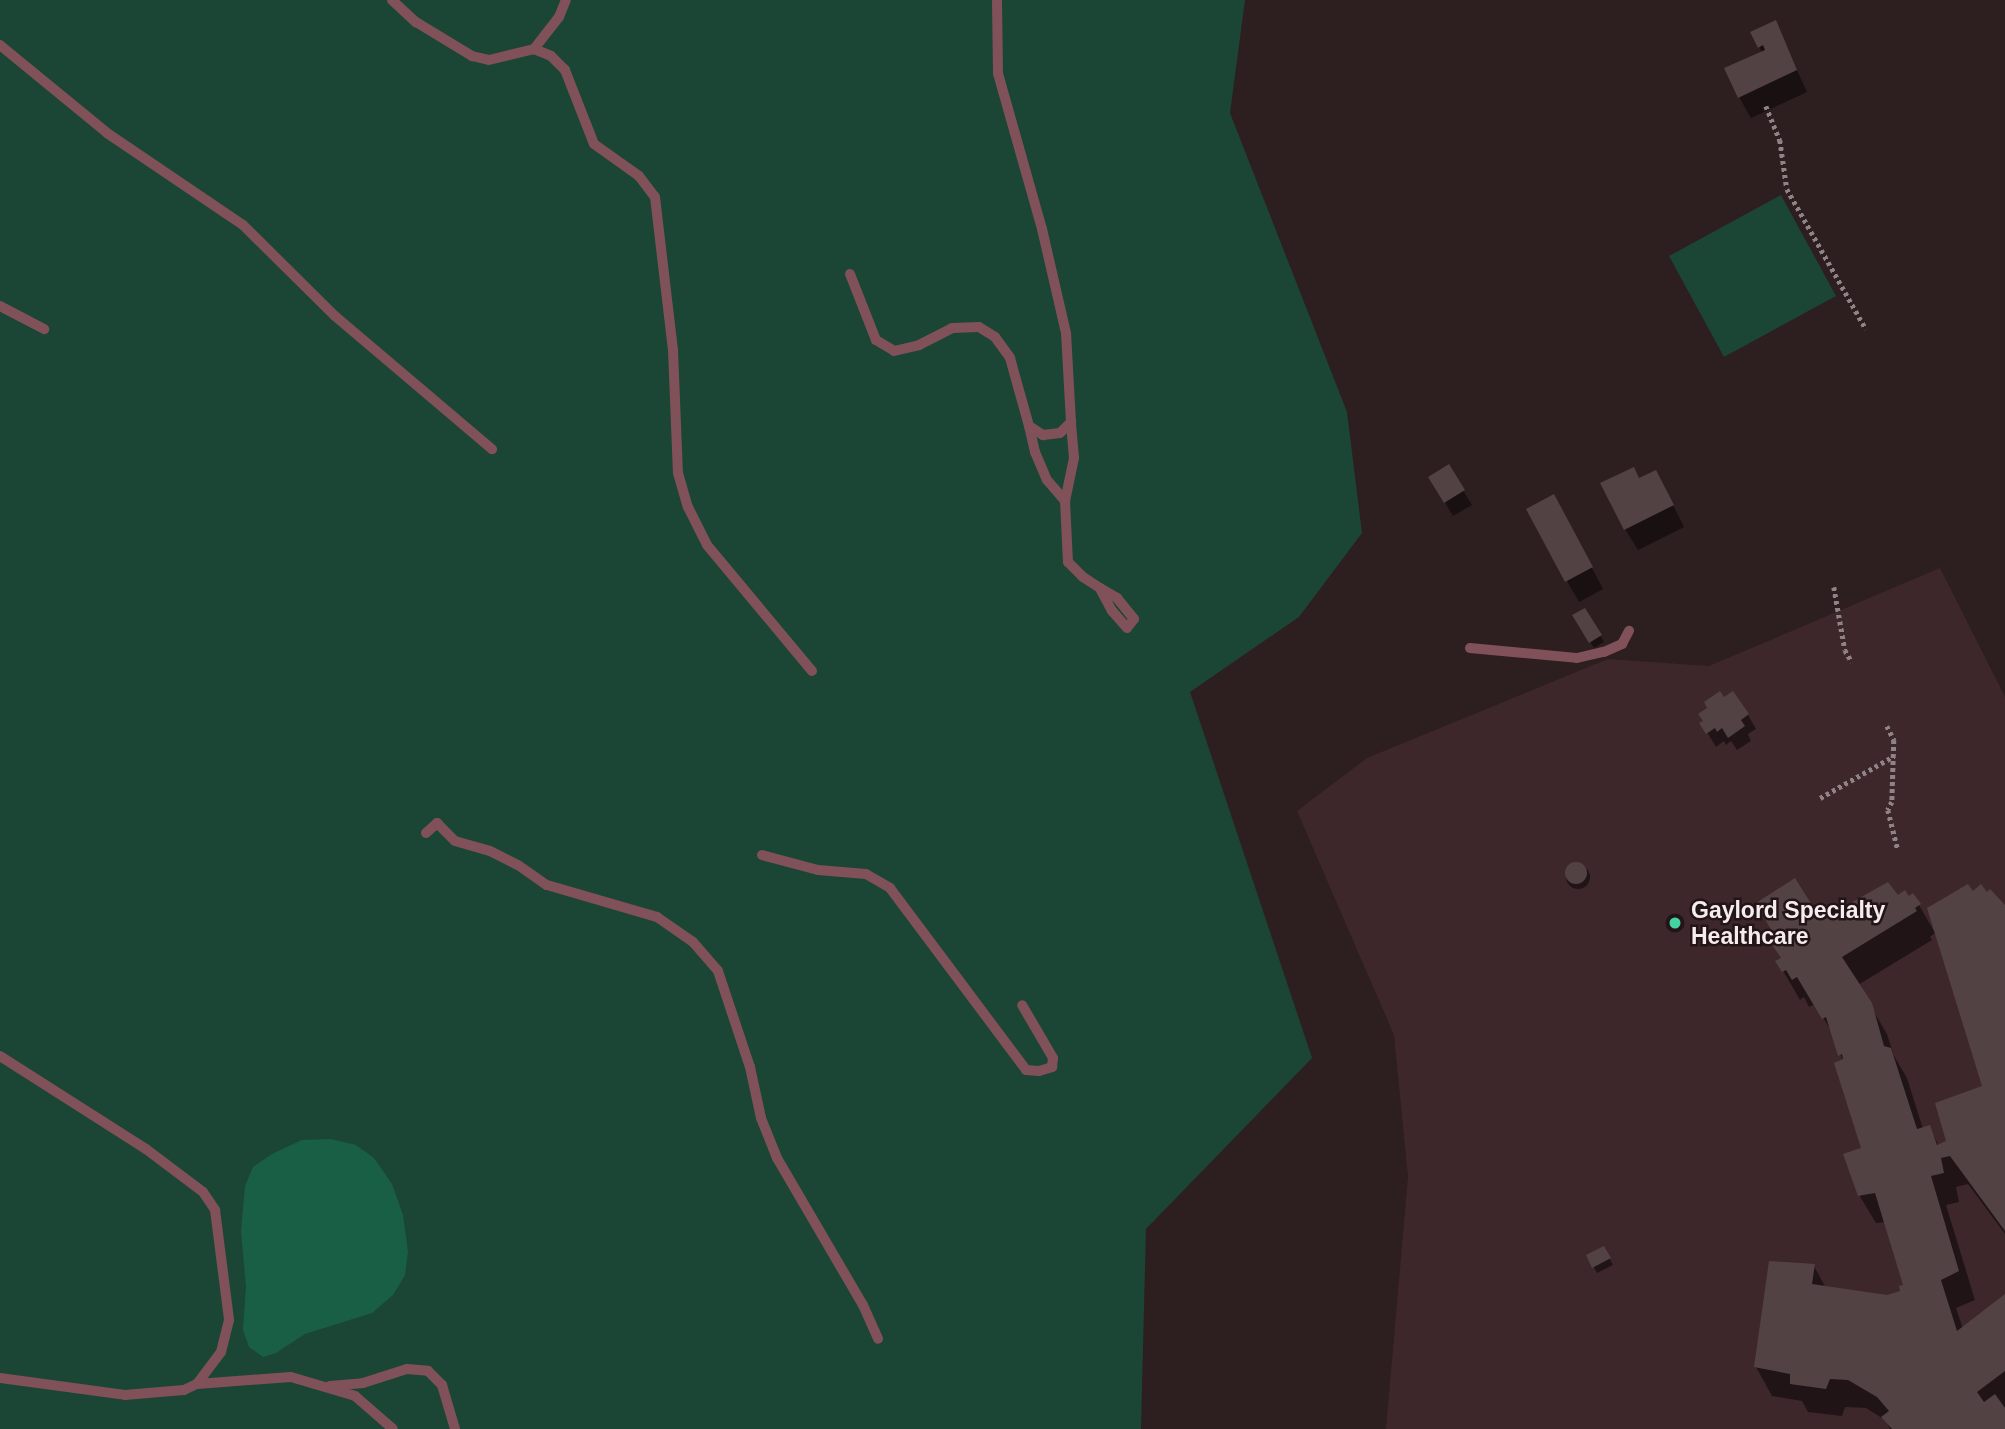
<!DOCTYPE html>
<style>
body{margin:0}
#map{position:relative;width:2005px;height:1429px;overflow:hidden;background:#2d1e20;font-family:Helvetica,sans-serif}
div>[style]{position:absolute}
.built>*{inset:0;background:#3d272b}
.green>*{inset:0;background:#1b4534}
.water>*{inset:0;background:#195f46}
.shadow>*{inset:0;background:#0007}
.round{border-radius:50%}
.building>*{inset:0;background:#534244}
.path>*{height:4.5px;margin-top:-2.25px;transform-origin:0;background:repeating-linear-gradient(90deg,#908385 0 3.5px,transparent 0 7px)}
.service>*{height:10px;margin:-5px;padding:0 5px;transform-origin:5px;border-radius:5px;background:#805159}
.dots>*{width:19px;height:19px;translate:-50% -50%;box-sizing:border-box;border:4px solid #231517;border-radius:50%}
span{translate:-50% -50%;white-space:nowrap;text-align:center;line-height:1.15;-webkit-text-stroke:5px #231517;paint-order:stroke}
.poi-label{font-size:23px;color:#f6ebed;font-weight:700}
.left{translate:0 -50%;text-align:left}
</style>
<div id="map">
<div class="built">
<div style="clip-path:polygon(1940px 568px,2005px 697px,2005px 1429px,1386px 1429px,1408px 1177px,1394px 1035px,1297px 811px,1367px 758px,1608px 659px,1709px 666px)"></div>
</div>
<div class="green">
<div style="clip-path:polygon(0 0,1245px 0,1230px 113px,1347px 412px,1362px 533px,1299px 617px,1190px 692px,1312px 1058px,1146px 1229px,1141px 1429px,0 1429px)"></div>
<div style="clip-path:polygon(1781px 195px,1836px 296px,1724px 357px,1669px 256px)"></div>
</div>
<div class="water">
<div style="clip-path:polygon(331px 1139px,356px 1145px,374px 1158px,392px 1184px,403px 1215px,408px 1251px,405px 1275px,393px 1295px,372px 1313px,305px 1334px,276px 1353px,263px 1357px,249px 1347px,243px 1330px,246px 1287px,241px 1231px,245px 1186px,253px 1167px,272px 1154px,302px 1140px)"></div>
</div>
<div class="shadow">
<div style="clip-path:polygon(1775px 23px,1807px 92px,1751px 118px,1739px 97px,1763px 53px,1759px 47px)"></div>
<div style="clip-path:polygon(1448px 466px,1472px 505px,1453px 516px,1430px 477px)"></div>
<div style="clip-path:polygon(1639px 480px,1667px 493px,1684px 527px,1638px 550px,1625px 529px)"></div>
<div style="clip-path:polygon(1565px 517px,1603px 589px,1579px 602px,1567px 581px)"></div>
<div style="clip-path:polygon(1584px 610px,1604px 642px,1594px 648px,1575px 616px)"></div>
<div style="clip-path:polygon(1724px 699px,1748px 715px,1756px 729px,1748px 734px,1751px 741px,1737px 750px,1731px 741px,1726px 745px,1724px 741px,1716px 747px,1702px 724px)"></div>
<div class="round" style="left:1566px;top:865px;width:24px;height:24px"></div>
<div style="clip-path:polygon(1973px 893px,2005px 912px,2005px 1234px,1968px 1184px,1956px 1187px,1959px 1202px,1946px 1205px,1975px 1300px,1956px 1308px,1963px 1329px,2005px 1297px,2005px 1429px,1890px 1429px,1885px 1420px,1866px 1408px,1845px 1407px,1842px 1416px,1808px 1412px,1802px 1401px,1772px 1396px,1756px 1367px,1814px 1266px,1826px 1288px,1887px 1297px,1902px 1292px,1905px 1286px,1885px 1222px,1876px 1223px,1859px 1195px,1863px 1149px,1843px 1061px,1833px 1034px,1815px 1004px,1809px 1007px,1804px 997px,1800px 1000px,1778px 962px,1816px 916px,1831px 917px,1898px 897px,1919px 905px,1935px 933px,1930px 937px,1932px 940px,1858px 985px,1887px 1034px,1894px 1056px,1907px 1078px,1923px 1129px,1929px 1127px,1939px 1146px,1948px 1142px,1984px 1087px)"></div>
<div style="clip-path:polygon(1604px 1248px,1613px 1265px,1597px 1273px,1588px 1256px)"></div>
</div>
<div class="building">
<div style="clip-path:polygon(1776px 20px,1797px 70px,1738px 98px,1724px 68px,1765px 50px,1763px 45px,1758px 48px,1750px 32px)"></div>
<div style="clip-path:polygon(1449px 464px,1465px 490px,1444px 503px,1428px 477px)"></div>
<div style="clip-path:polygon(1634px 467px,1639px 478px,1656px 470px,1674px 505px,1624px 530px,1600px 483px)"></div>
<div style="clip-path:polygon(1554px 494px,1593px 567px,1565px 582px,1526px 509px)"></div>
<div style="clip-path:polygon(1585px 608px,1602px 635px,1589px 643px,1572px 615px)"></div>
<div style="clip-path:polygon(1720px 691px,1724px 697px,1733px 691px,1749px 714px,1741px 720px,1745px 726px,1728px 738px,1722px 728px,1717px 732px,1715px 728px,1706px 734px,1699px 723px,1703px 721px,1698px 714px,1707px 708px,1704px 702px)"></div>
<div class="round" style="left:1565px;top:862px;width:22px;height:22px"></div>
<div style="clip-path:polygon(1795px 878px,1817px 913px,1826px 907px,1831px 914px,1888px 882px,1898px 895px,1905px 890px,1909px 896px,1913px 893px,1921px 904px,1915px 908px,1917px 911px,1842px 957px,1872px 1003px,1884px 1046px,1891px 1048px,1917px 1129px,1930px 1125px,1937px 1145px,1946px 1141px,1935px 1103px,1982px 1086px,1927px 908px,1968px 884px,1973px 891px,1981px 884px,1987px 892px,1990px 889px,2005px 905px,2005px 1231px,1950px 1156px,1941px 1158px,1944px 1173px,1931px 1176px,1959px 1271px,1941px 1280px,1957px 1331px,2005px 1294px,2005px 1371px,1977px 1392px,1984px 1402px,1995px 1394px,2005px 1408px,2005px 1429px,1892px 1429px,1881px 1417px,1889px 1411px,1877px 1397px,1848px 1380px,1830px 1379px,1826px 1389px,1790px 1384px,1790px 1374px,1754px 1367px,1769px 1261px,1815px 1264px,1812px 1284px,1887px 1295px,1900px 1291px,1899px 1286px,1903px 1285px,1875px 1193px,1858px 1196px,1843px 1154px,1861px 1148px,1834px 1063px,1843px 1059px,1842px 1054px,1838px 1056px,1826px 1017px,1822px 1019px,1797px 977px,1792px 980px,1786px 970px,1782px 972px,1775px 961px,1781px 958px,1773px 946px,1778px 942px,1756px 903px)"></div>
<div style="clip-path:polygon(1604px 1246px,1611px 1258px,1592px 1268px,1586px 1255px)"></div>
</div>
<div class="path">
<div style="left:1766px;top:106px;width:37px;rotate:68deg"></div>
<div style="left:1780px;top:140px;width:49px;rotate:81.9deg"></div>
<div style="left:1787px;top:189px;width:161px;rotate:60.6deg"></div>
<div style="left:1834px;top:587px;width:64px;rotate:80.1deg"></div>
<div style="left:1845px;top:650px;width:14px;rotate:60deg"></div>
<div style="left:1887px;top:726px;width:16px;rotate:63deg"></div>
<div style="left:1894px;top:740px;width:62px;rotate:91.8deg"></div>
<div style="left:1892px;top:802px;width:9px;rotate:117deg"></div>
<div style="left:1888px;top:810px;width:41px;rotate:76deg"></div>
<div style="left:1820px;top:798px;width:85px;rotate:-29.6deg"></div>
</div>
<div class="service">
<div style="left:392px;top:0;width:33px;rotate:43deg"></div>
<div style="left:416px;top:22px;width:66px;rotate:31.3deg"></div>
<div style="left:472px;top:56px;width:17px;rotate:13deg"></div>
<div style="left:489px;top:60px;width:46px;rotate:-13.7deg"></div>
<div style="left:534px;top:49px;width:18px;rotate:22deg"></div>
<div style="left:551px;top:56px;width:20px;rotate:45deg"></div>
<div style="left:565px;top:70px;width:79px;rotate:68.6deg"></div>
<div style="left:594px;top:144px;width:55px;rotate:35.4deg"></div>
<div style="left:639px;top:176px;width:26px;rotate:53deg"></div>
<div style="left:655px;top:197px;width:154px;rotate:83.3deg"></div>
<div style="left:673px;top:350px;width:123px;rotate:87.7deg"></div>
<div style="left:678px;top:473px;width:35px;rotate:74deg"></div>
<div style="left:688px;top:507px;width:42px;rotate:63.4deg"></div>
<div style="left:707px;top:545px;width:164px;rotate:50.2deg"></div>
<div style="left:0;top:45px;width:139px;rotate:39.4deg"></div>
<div style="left:107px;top:133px;width:164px;rotate:34.1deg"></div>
<div style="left:243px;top:225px;width:129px;rotate:44.7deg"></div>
<div style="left:335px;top:316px;width:206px;rotate:40.3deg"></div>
<div style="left:534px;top:49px;width:41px;rotate:-52deg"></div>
<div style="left:559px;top:17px;width:18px;rotate:-68deg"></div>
<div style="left:850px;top:274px;width:71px;rotate:68.5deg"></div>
<div style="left:876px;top:340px;width:21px;rotate:31deg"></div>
<div style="left:894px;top:351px;width:26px;rotate:-13deg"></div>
<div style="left:919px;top:345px;width:37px;rotate:-27deg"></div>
<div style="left:952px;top:328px;width:27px;rotate:-2deg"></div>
<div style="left:979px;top:327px;width:19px;rotate:32deg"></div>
<div style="left:995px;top:337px;width:26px;rotate:54deg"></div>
<div style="left:1010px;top:358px;width:71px;rotate:74.4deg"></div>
<div style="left:1029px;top:426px;width:17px;rotate:33deg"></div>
<div style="left:1043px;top:435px;width:17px;rotate:-7deg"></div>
<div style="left:1060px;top:433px;width:16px;rotate:-45deg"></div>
<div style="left:1071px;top:422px;width:89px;rotate:-93.2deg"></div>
<div style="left:1066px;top:333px;width:107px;rotate:-103deg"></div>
<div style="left:1042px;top:229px;width:162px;rotate:-105.8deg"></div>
<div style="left:998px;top:73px;width:73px;rotate:-90.8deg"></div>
<div style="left:0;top:306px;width:50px;rotate:27.6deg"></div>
<div style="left:1029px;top:426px;width:27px;rotate:77deg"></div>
<div style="left:1035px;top:452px;width:30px;rotate:67deg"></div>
<div style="left:1047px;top:480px;width:28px;rotate:49deg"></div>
<div style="left:1065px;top:501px;width:61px;rotate:87.2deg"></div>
<div style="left:1068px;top:562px;width:21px;rotate:45deg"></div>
<div style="left:1083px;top:577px;width:20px;rotate:33deg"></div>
<div style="left:1100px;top:588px;width:20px;rotate:30deg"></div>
<div style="left:1117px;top:598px;width:27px;rotate:51deg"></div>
<div style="left:1134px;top:619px;width:11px;rotate:128deg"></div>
<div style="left:1127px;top:628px;width:23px;rotate:-131deg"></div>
<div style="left:1112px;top:611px;width:26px;rotate:-118deg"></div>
<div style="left:1065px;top:501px;width:44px;rotate:-78.2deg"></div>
<div style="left:1074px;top:458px;width:36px;rotate:-95deg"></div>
<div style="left:1470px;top:648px;width:107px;rotate:5.3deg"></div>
<div style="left:1577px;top:658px;width:28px;rotate:-13deg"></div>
<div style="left:1604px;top:652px;width:20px;rotate:-24deg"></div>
<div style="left:1622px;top:644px;width:15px;rotate:-62deg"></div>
<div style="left:426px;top:833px;width:15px;rotate:-42deg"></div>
<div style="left:437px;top:823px;width:25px;rotate:45deg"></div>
<div style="left:455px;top:841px;width:36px;rotate:16deg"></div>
<div style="left:490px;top:851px;width:31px;rotate:27deg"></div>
<div style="left:518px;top:865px;width:35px;rotate:35deg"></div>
<div style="left:547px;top:885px;width:115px;rotate:16.2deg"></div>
<div style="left:657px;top:917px;width:44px;rotate:34.8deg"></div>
<div style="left:693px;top:942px;width:38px;rotate:49deg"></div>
<div style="left:718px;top:971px;width:101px;rotate:71.6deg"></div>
<div style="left:750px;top:1067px;width:52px;rotate:77.8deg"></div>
<div style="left:761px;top:1118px;width:43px;rotate:68.2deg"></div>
<div style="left:777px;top:1158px;width:170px;rotate:59.7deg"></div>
<div style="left:863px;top:1305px;width:37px;rotate:66deg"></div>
<div style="left:762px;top:855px;width:58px;rotate:15deg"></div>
<div style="left:818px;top:870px;width:48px;rotate:4.8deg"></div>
<div style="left:866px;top:874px;width:28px;rotate:30deg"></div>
<div style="left:890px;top:888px;width:227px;rotate:53.2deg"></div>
<div style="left:1026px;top:1070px;width:13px;rotate:4deg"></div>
<div style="left:1039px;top:1071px;width:14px;rotate:-17deg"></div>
<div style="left:1052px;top:1067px;width:9px;rotate:-84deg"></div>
<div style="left:1053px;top:1058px;width:61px;rotate:-120.3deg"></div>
<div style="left:0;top:1056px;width:173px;rotate:32.5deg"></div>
<div style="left:146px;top:1149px;width:71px;rotate:37deg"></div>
<div style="left:203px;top:1192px;width:22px;rotate:56deg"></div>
<div style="left:215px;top:1210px;width:111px;rotate:82.7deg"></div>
<div style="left:229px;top:1320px;width:33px;rotate:104deg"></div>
<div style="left:221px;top:1352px;width:40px;rotate:127deg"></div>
<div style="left:0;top:1378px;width:126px;rotate:7.7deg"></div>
<div style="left:125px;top:1395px;width:59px;rotate:-4.8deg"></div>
<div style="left:184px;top:1390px;width:14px;rotate:-25deg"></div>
<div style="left:197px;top:1384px;width:94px;rotate:-4.3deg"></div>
<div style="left:291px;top:1377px;width:67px;rotate:16.5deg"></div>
<div style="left:355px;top:1396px;width:50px;rotate:41deg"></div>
<div style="left:330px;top:1386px;width:33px;rotate:-5deg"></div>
<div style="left:363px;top:1383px;width:46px;rotate:-17.7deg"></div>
<div style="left:407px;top:1369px;width:21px;rotate:5deg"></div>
<div style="left:428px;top:1371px;width:20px;rotate:45deg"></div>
<div style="left:442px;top:1385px;width:46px;rotate:73.5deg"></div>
</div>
<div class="dots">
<div style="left:1675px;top:923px;background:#44d49f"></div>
</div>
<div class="poi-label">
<span class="left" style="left:1691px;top:923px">Gaylord Specialty<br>Healthcare</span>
</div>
</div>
